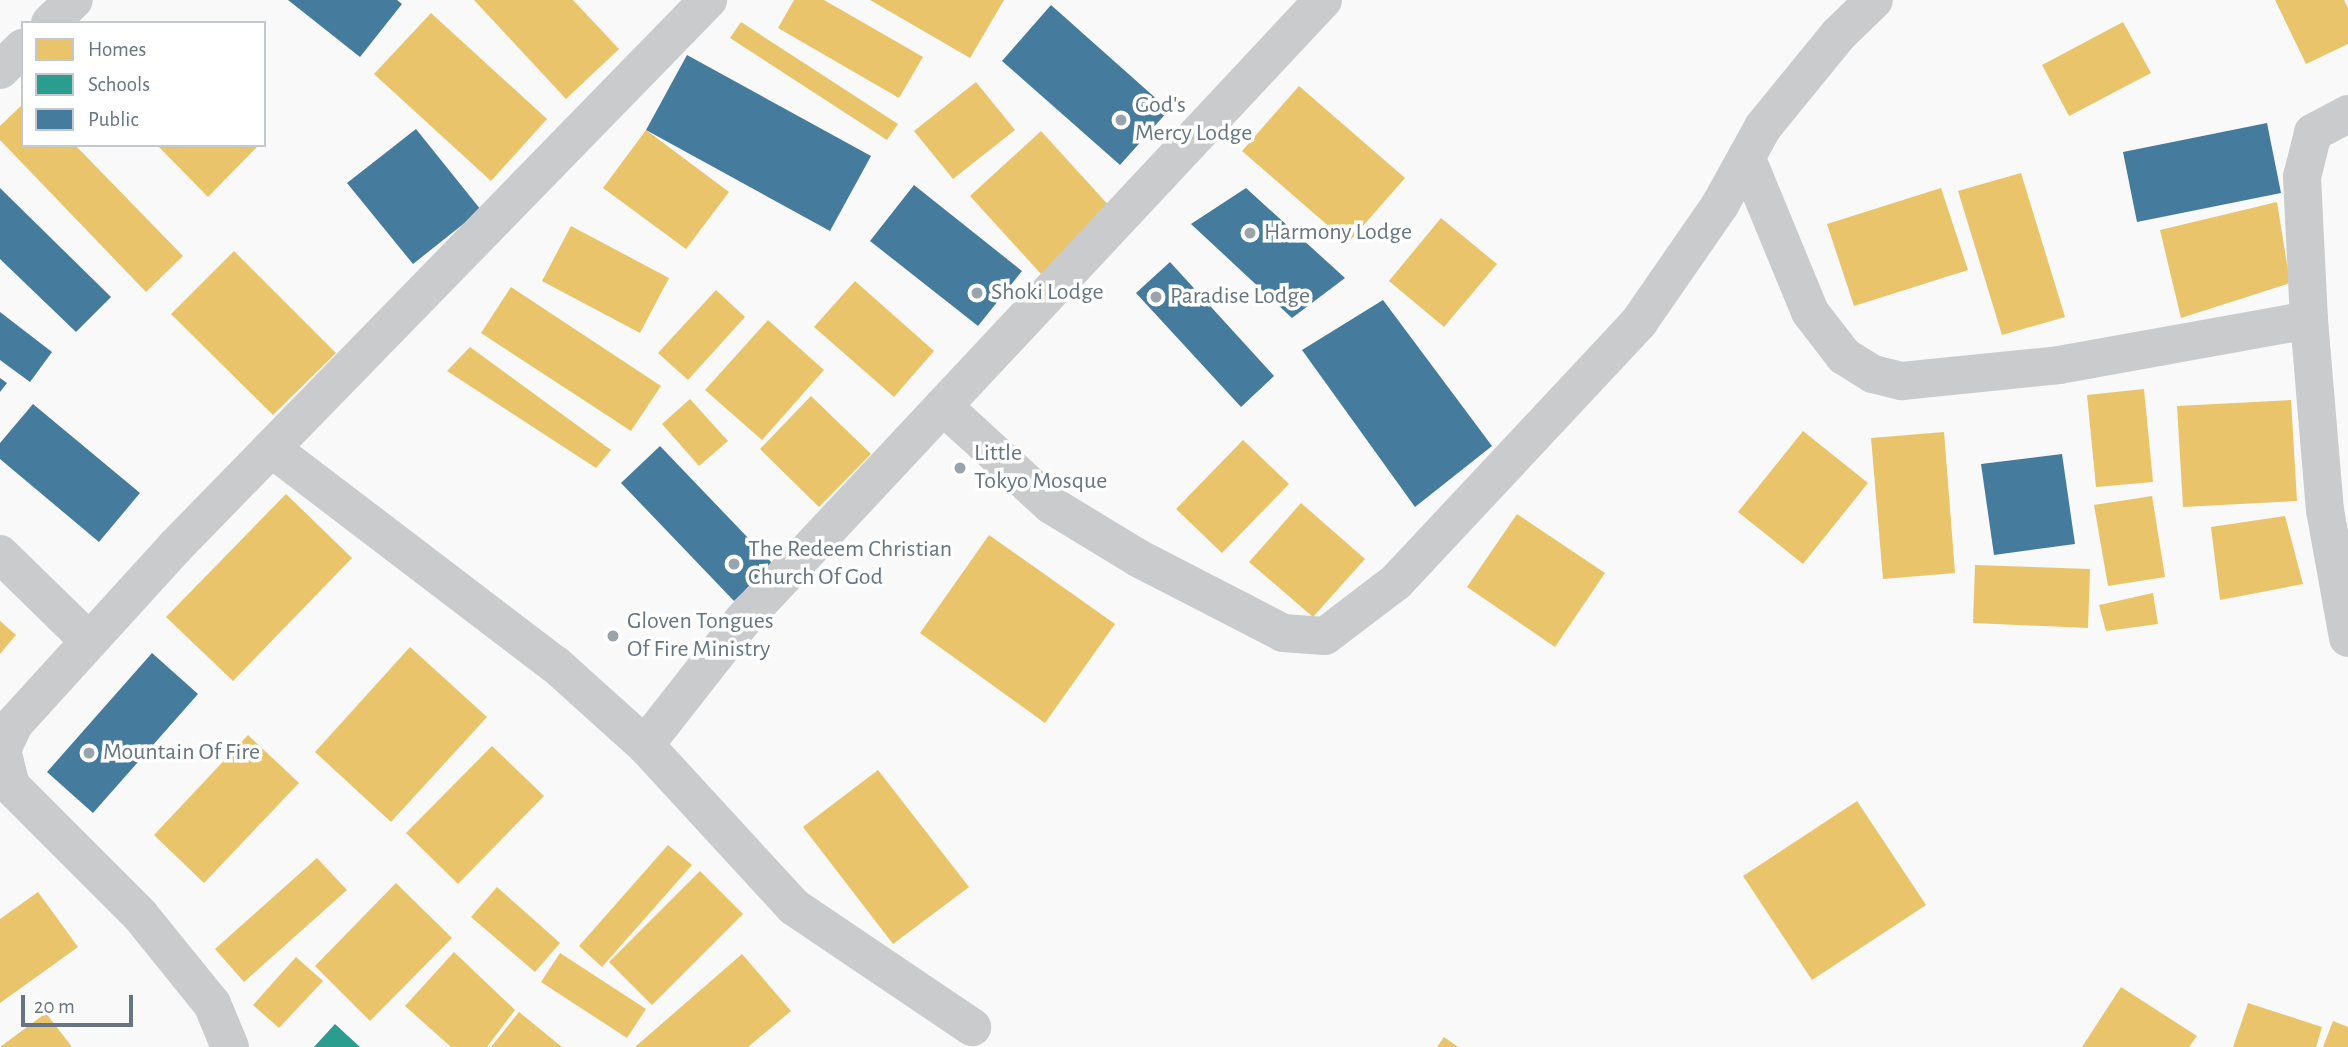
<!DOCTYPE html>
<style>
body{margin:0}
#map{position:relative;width:2348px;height:1047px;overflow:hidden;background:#f9f9f9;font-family:"Alegreya Sans",sans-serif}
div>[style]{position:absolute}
.homes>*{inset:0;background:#e9c46a}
.schools>*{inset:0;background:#2a9d8f}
.public>*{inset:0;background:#457b9d}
.minor>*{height:38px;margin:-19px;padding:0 19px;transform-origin:19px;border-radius:19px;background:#cacbcc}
.dots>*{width:19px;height:19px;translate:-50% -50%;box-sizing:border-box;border:4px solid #fff;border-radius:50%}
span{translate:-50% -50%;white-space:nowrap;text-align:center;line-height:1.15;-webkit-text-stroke:7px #fff;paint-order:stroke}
.poi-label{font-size:24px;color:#667581}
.left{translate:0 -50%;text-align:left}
.legend{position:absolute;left:21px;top:21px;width:245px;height:126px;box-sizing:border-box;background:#fff;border:2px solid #c2c8cd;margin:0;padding:9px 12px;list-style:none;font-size:21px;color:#667581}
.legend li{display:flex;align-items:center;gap:14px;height:35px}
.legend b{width:35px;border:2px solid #c2c8cd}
.scale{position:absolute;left:21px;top:995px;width:112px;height:32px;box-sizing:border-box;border:4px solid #667581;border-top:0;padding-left:9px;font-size:21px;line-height:24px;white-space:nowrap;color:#667581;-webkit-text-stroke:5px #fff;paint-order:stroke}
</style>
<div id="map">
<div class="homes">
<div style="clip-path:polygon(474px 0,573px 0,619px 49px,566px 99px)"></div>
<div style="clip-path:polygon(794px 0,824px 0,923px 57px,899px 98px,778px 28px)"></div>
<div style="clip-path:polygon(870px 0,1004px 0,970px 58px)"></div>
<div style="clip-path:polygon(2275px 0,2344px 0,2348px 8px,2348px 44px,2306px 64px)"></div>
<div style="clip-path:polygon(431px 13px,547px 119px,491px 181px,374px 74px)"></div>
<div style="clip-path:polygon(741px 22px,898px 124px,887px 140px,730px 38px)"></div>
<div style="clip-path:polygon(2123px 22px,2151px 73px,2069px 116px,2042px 65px)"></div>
<div style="clip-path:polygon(976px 82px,1015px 130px,953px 179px,914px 131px)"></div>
<div style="clip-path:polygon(1299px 86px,1405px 178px,1348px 243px,1242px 151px)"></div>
<div style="clip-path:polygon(23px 104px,23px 145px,75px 145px,183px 256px,146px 292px,0 140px,0 126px)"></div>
<div style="clip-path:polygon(646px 130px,729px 192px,686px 249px,603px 188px)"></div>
<div style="clip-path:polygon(1041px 131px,1112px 209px,1041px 274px,970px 196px)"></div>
<div style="clip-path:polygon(157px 145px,259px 145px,208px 197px)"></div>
<div style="clip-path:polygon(2021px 173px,2065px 317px,2002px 335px,1958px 191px)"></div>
<div style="clip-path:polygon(1941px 188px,1968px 270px,1854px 306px,1827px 224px)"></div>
<div style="clip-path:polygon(2277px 202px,2290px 283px,2181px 318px,2160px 230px)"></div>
<div style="clip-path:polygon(1441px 218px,1497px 264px,1444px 327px,1389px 281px)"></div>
<div style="clip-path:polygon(571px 226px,669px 278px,640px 333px,542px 281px)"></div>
<div style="clip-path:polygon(234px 251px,336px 353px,273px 415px,171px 314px)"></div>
<div style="clip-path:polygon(855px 281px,934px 351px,894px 397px,814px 327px)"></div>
<div style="clip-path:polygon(511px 287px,661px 386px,631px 431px,481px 333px)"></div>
<div style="clip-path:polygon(716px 290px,745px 317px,688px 380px,658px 353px)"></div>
<div style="clip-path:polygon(768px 320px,824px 370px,762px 440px,705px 390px)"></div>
<div style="clip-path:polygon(470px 347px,611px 450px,596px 468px,447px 371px)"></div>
<div style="clip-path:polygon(2144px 389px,2153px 482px,2096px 487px,2087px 395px)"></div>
<div style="clip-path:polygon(811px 396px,871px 454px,819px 507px,760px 449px)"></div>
<div style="clip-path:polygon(690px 399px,728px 441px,699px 466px,662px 424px)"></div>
<div style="clip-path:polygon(2291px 400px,2297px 501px,2183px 507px,2177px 406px)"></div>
<div style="clip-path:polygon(1803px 431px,1868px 483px,1803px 564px,1738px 512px)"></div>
<div style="clip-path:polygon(1944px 432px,1955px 573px,1883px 579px,1871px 438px)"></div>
<div style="clip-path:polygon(1243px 440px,1289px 484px,1222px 553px,1176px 509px)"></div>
<div style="clip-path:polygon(286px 494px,352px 558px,233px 681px,166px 617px)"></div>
<div style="clip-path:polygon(2152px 496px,2165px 577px,2108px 586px,2094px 505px)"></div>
<div style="clip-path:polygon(1301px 503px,1365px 559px,1313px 617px,1249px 562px)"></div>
<div style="clip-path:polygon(1517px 514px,1605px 573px,1555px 647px,1467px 587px)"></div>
<div style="clip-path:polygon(2285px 516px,2303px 584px,2220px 600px,2211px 527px)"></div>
<div style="clip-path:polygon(989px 535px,1115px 624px,1045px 723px,920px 633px)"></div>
<div style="clip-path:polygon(1975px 565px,2090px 569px,2088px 628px,1973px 623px)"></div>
<div style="clip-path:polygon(2153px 593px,2158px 624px,2106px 631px,2099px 605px)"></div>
<div style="clip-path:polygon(0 621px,16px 635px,0 654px)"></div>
<div style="clip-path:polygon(410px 647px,487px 717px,391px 822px,315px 752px)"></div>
<div style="clip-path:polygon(248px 735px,299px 783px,204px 883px,154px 835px)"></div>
<div style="clip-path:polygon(492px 746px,544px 796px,458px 884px,406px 833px)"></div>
<div style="clip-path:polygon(878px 770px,969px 887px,893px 944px,803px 827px)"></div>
<div style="clip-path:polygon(1857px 801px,1926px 905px,1812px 980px,1743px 876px)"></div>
<div style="clip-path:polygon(668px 845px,692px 865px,602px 967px,579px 946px)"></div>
<div style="clip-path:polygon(317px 858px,347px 890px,244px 982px,215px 949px)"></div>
<div style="clip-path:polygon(700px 871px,743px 914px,652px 1005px,609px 962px)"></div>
<div style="clip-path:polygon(396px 883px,452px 938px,370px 1021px,315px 966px)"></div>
<div style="clip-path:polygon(497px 887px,560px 943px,535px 972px,471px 917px)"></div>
<div style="clip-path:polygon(38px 892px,78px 947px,0 1003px,0 919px)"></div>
<div style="clip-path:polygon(454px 952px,515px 1010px,487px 1047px,451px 1047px,405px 1006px)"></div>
<div style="clip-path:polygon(560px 953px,646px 1009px,627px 1038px,541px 982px)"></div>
<div style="clip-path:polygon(742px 954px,791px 1011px,748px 1047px,635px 1047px)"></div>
<div style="clip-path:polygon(296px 957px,323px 981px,279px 1028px,253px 1005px)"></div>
<div style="clip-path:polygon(2121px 987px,2197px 1036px,2189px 1047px,2082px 1047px)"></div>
<div style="clip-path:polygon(2248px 1003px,2322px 1027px,2316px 1047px,2233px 1047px)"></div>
<div style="clip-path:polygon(519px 1012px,562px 1047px,491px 1047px)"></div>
<div style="clip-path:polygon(46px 1013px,72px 1047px,0 1047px)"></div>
<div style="clip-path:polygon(2333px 1021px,2348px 1027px,2348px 1047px,2323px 1047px)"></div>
<div style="clip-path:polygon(1444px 1037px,1458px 1047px,1437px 1047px)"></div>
</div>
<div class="schools">
<div style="clip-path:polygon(335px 1024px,360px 1047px,314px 1047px)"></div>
</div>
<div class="public">
<div style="clip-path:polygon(288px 0,397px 0,402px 4px,360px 57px)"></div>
<div style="clip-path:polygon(1051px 5px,1169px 110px,1120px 165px,1002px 61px)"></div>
<div style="clip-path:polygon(687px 55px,871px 156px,830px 231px,646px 130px)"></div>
<div style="clip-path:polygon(2267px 123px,2281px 193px,2137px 222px,2123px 152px)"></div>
<div style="clip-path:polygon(416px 129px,481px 210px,413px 264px,347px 183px)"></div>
<div style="clip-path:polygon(914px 185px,1022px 271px,978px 326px,870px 241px)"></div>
<div style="clip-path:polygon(0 188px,111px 297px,76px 332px,0 259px)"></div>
<div style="clip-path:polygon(1246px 188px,1345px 278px,1292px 318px,1191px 224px)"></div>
<div style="clip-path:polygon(1170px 262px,1274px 376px,1241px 407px,1136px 293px)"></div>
<div style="clip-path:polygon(1383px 300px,1492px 446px,1415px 507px,1302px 350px)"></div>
<div style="clip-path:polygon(0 312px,52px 352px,30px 382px,0 360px)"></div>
<div style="clip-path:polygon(0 378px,7px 383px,0 392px)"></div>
<div style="clip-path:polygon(33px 404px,140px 493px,99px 542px,0 459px,0 443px)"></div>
<div style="clip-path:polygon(660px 446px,773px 564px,734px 601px,621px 483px)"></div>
<div style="clip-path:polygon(2062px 454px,2075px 544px,1994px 555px,1981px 464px)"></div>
<div style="clip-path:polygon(152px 653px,198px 694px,93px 813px,47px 772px)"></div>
</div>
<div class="minor">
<div style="left:50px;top:23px;width:33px;rotate:-44deg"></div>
<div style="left:0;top:70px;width:32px;rotate:-44deg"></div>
<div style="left:2348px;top:114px;width:40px;rotate:152deg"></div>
<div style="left:2313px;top:133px;width:45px;rotate:104deg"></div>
<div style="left:2302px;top:177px;width:143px;rotate:87.2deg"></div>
<div style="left:2309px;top:320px;width:191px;rotate:85.2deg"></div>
<div style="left:2325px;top:510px;width:130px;rotate:79.8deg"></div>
<div style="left:1747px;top:159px;width:165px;rotate:67.6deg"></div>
<div style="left:1810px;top:312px;width:56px;rotate:52.3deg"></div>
<div style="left:1844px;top:356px;width:34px;rotate:32deg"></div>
<div style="left:1873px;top:374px;width:30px;rotate:14deg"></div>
<div style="left:1902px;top:381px;width:158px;rotate:-5.8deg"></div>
<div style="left:2059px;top:365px;width:254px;rotate:-10.2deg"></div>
<div style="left:943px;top:406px;width:147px;rotate:42.5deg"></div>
<div style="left:1051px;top:505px;width:102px;rotate:31.3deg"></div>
<div style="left:1138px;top:558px;width:163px;rotate:27.3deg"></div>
<div style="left:1283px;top:633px;width:42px;rotate:4.1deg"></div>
<div style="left:1325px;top:636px;width:89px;rotate:-37.3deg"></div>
<div style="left:1396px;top:582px;width:356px;rotate:-46.9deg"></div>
<div style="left:1639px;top:322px;width:142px;rotate:-55.3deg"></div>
<div style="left:1720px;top:205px;width:89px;rotate:-61.1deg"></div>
<div style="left:1763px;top:127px;width:119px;rotate:-50.8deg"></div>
<div style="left:1838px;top:35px;width:50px;rotate:-44.2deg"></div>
<div style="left:272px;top:449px;width:357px;rotate:37.3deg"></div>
<div style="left:556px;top:665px;width:120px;rotate:42deg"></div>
<div style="left:645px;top:745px;width:220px;rotate:47.4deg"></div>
<div style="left:794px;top:907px;width:215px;rotate:34deg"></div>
<div style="left:0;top:554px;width:124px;rotate:44.3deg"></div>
<div style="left:645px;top:745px;width:159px;rotate:-51.9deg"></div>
<div style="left:743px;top:620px;width:849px;rotate:-46.91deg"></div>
<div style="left:230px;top:1047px;width:47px;rotate:-112.7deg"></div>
<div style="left:212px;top:1004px;width:114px;rotate:-129deg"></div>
<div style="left:140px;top:915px;width:182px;rotate:-135deg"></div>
<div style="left:11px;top:786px;width:37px;rotate:-104deg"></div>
<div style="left:2px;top:750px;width:29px;rotate:-65deg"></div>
<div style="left:14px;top:724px;width:239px;rotate:-47.7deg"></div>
<div style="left:175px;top:547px;width:764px;rotate:-45.74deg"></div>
</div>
<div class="dots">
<div style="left:1121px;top:120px;background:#99a3ab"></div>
<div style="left:1250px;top:233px;background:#99a3ab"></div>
<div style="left:977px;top:293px;background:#99a3ab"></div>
<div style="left:1156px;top:297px;background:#99a3ab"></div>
<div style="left:960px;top:468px;background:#99a3ab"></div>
<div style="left:734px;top:564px;background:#99a3ab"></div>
<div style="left:613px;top:636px;background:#99a3ab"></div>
<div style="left:89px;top:753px;background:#99a3ab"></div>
</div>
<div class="poi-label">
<span class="left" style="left:1135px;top:120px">God's<br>Mercy Lodge</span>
<span class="left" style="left:1264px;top:233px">Harmony Lodge</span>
<span class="left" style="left:991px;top:293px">Shoki Lodge</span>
<span class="left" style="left:1170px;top:297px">Paradise Lodge</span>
<span class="left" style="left:974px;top:468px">Little<br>Tokyo Mosque</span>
<span class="left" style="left:748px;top:564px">The Redeem Christian<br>Church Of God</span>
<span class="left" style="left:627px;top:636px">Gloven Tongues<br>Of Fire Ministry</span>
<span class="left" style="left:103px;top:753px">Mountain Of Fire</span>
</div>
<ul class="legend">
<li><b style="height:19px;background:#e9c46a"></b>Homes</li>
<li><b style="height:19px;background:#2a9d8f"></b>Schools</li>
<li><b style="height:19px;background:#457b9d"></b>Public</li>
</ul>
<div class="scale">20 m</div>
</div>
